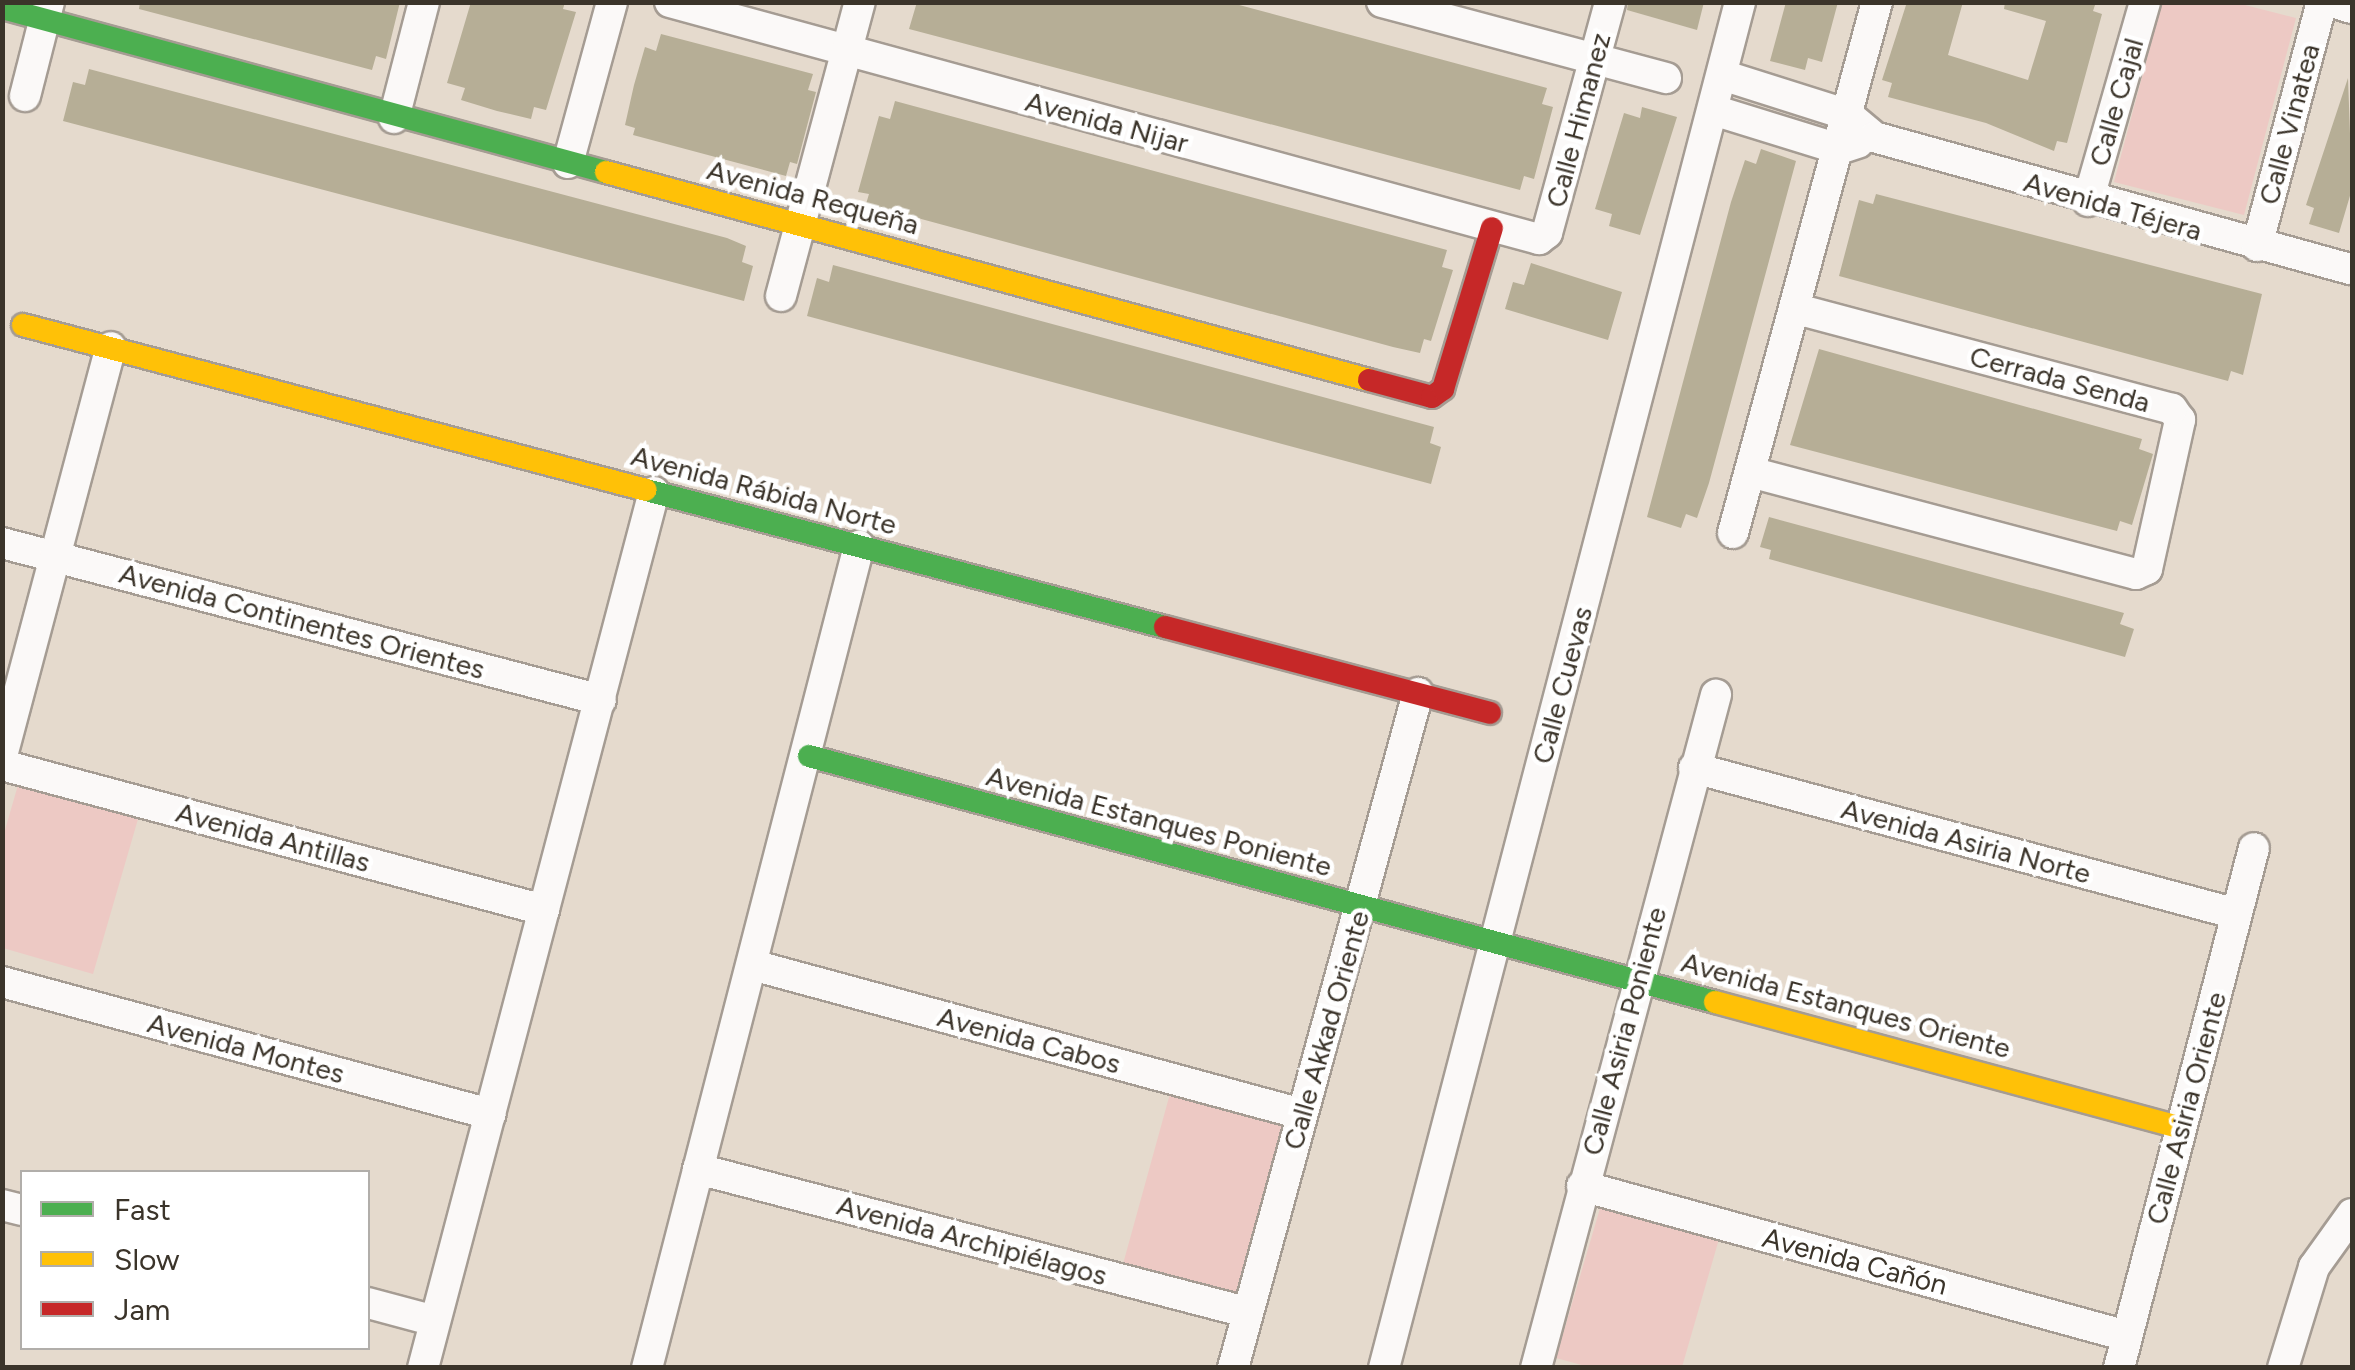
<!DOCTYPE html>
<meta charset="utf-8">
<style>
body{margin:0}
#map{position:relative;width:2355px;height:1370px;overflow:hidden;background:#e5dacd;font-family:Figtree,sans-serif}
div>[style]{position:absolute}
.green>*{inset:0;background:#edc9c4}
.building>*{inset:0;background:#b6ae96}
.roads{filter:drop-shadow(2px 0 #a59c93) drop-shadow(-2px 0 #a59c93) drop-shadow(0 2px #a59c93) drop-shadow(0 -2px #a59c93)}
.street>*{height:30px;margin:-15px;padding:0 15px;transform-origin:15px;border-radius:15px;background:#fbf9f8}
.fast>*{height:22px;margin:-11px;padding:0 11px;transform-origin:11px;border-radius:11px;background:#4caf50}
.slow>*{height:22px;margin:-11px;padding:0 11px;transform-origin:11px;border-radius:11px;background:#ffc107}
.jam>*{height:22px;margin:-11px;padding:0 11px;transform-origin:11px;border-radius:11px;background:#c62828}
span{translate:-50% -50%;white-space:nowrap;text-align:center;line-height:1.15;-webkit-text-stroke:9px #fff;paint-order:stroke}
.street-label{font-size:28px;color:#3b342a}
.frame{position:absolute;inset:0;border:5px solid #3b342a;pointer-events:none}
.legend{position:absolute;left:20px;top:1170px;width:350px;height:180px;box-sizing:border-box;background:#fff;border:2px solid #b1aeaa;margin:0;padding:12px 18px;list-style:none;font-size:30px;color:#3b342a}
.legend li{display:flex;align-items:center;gap:20px;height:50px}
.legend b{width:50px;border:2px solid #b1aeaa}
</style>
<div id="map">
<div class="green">
<div style="clip-path:polygon(2162px 2px,2237px 3px,2296px 18px,2244px 215px,2114px 182px)"></div>
<div style="clip-path:polygon(18px 785px,138px 819px,93px 974px,3px 948px,3px 837px)"></div>
<div style="clip-path:polygon(1171px 1090px,1294px 1124px,1245px 1298px,1123px 1264px)"></div>
<div style="clip-path:polygon(1601px 1205px,1719px 1239px,1682px 1367px,1589px 1367px,1556px 1358px)"></div>
</div>
<div class="building">
<div style="clip-path:polygon(140px 2px,400px 2px,386px 59px,376px 56px,372px 70px,139px 9px)"></div>
<div style="clip-path:polygon(471px 2px,565px 2px,563px 9px,576px 12px,546px 110px,534px 107px,531px 119px,497px 111px,461px 100px,465px 88px,447px 83px)"></div>
<div style="clip-path:polygon(917px 2px,1228px 2px,1547px 88px,1542px 104px,1553px 107px,1534px 179px,1524px 176px,1520px 190px,909px 29px)"></div>
<div style="clip-path:polygon(1628px 2px,1704px 2px,1697px 30px,1627px 10px)"></div>
<div style="clip-path:polygon(1786px 2px,1838px 2px,1822px 62px,1808px 58px,1805px 70px,1770px 61px)"></div>
<div style="clip-path:polygon(1907px 2px,1963px 2px,1948px 55px,2028px 80px,2046px 21px,2004px 9px,2005px 2px,2096px 2px,2093px 11px,2102px 14px,2067px 143px,2057px 141px,2054px 151px,1986px 123px,1888px 97px,1892px 83px,1882px 80px)"></div>
<div style="clip-path:polygon(661px 34px,813px 74px,808px 90px,816px 92px,797px 164px,790px 162px,786px 176px,633px 135px,635px 128px,625px 125px,634px 85px,645px 47px,656px 51px)"></div>
<div style="clip-path:polygon(89px 69px,727px 238px,746px 246px,742px 262px,753px 266px,744px 301px,63px 121px,73px 82px,85px 85px)"></div>
<div style="clip-path:polygon(2348px 78px,2352px 189px,2339px 233px,2309px 224px,2314px 208px,2306px 205px)"></div>
<div style="clip-path:polygon(895px 101px,1447px 250px,1442px 267px,1453px 270px,1431px 341px,1424px 339px,1420px 353px,1393px 347px,866px 204px,869px 194px,858px 192px,879px 116px,890px 119px)"></div>
<div style="clip-path:polygon(1642px 107px,1677px 117px,1640px 235px,1609px 226px,1612px 214px,1595px 209px,1624px 113px,1640px 118px)"></div>
<div style="clip-path:polygon(1761px 149px,1796px 161px,1709px 483px,1697px 518px,1686px 514px,1681px 528px,1647px 517px,1731px 202px,1745px 160px,1756px 164px)"></div>
<div style="clip-path:polygon(1876px 194px,2262px 294px,2243px 375px,2231px 371px,2228px 381px,1839px 276px,1859px 200px,1873px 204px)"></div>
<div style="clip-path:polygon(1531px 263px,1622px 292px,1608px 340px,1505px 309px,1513px 282px,1524px 285px)"></div>
<div style="clip-path:polygon(833px 265px,1434px 427px,1430px 443px,1441px 447px,1431px 484px,807px 316px,817px 278px,829px 282px)"></div>
<div style="clip-path:polygon(1819px 349px,2142px 439px,2139px 449px,2153px 454px,2132px 525px,2120px 521px,2117px 531px,1790px 445px)"></div>
<div style="clip-path:polygon(1769px 517px,2124px 613px,2120px 624px,2134px 629px,2125px 657px,1769px 559px,1771px 550px,1760px 547px)"></div>
</div>
<div class="roads">
<div class="street">
<div style="left:670px;top:2px;width:901px;rotate:15.26deg"></div>
<div style="left:1539px;top:239px;width:10px;rotate:-37deg"></div>
<div style="left:1547px;top:233px;width:239px;rotate:-74.7deg"></div>
<div style="left:1382px;top:2px;width:294px;rotate:15deg"></div>
<div style="left:2332px;top:2px;width:21px;rotate:17deg"></div>
<div style="left:1722px;top:75px;width:132px;rotate:17.6deg"></div>
<div style="left:1848px;top:115px;width:34px;rotate:40deg"></div>
<div style="left:1874px;top:137px;width:496px;rotate:15.5deg"></div>
<div style="left:25px;top:96px;width:97px;rotate:-75.7deg"></div>
<div style="left:1713px;top:110px;width:132px;rotate:17.2deg"></div>
<div style="left:1839px;top:149px;width:20px;rotate:-18deg"></div>
<div style="left:394px;top:118px;width:120px;rotate:-75.5deg"></div>
<div style="left:568px;top:163px;width:167px;rotate:-74.7deg"></div>
<div style="left:2088px;top:201px;width:207px;rotate:-74deg"></div>
<div style="left:2257px;top:246px;width:253px;rotate:-75.1deg"></div>
<div style="left:781px;top:296px;width:304px;rotate:-75deg"></div>
<div style="left:1750px;top:472px;width:399px;rotate:14.8deg"></div>
<div style="left:2136px;top:574px;width:12px;rotate:-24deg"></div>
<div style="left:2147px;top:569px;width:153px;rotate:-77.5deg"></div>
<div style="left:2180px;top:420px;width:14px;rotate:-126deg"></div>
<div style="left:2172px;top:409px;width:389px;rotate:-165.1deg"></div>
<div style="left:1733px;top:533px;width:550px;rotate:-74.83deg"></div>
<div style="left:2px;top:543px;width:619px;rotate:14.69deg"></div>
<div style="left:2px;top:756px;width:423px;rotate:-75.1deg"></div>
<div style="left:2px;top:765px;width:561px;rotate:14.98deg"></div>
<div style="left:1694px;top:768px;width:562px;rotate:15.05deg"></div>
<div style="left:756px;top:966px;width:566px;rotate:15.17deg"></div>
<div style="left:2px;top:982px;width:506px;rotate:15.14deg"></div>
<div style="left:698px;top:1169px;width:566px;rotate:14.63deg"></div>
<div style="left:1582px;top:1186px;width:565px;rotate:15.39deg"></div>
<div style="left:2px;top:1205px;width:21px;rotate:14deg"></div>
<div style="left:368px;top:1303px;width:69px;rotate:15deg"></div>
<div style="left:423px;top:1368px;width:906px;rotate:-75.23deg"></div>
<div style="left:647px;top:1368px;width:849px;rotate:-75.54deg"></div>
<div style="left:1233px;top:1368px;width:700px;rotate:-74.67deg"></div>
<div style="left:1384px;top:1368px;width:1412px;rotate:-75.39deg"></div>
<div style="left:1536px;top:1368px;width:697px;rotate:-75.03deg"></div>
<div style="left:2119px;top:1368px;width:537px;rotate:-75.45deg"></div>
<div style="left:2283px;top:1368px;width:106px;rotate:-72.9deg"></div>
<div style="left:2314px;top:1267px;width:65px;rotate:-54.4deg"></div>
</div>
<div class="fast">
<div style="left:2px;top:8px;width:626px;rotate:15.19deg"></div>
<div style="left:646px;top:490px;width:537px;rotate:14.79deg"></div>
<div style="left:809px;top:756px;width:939px;rotate:15.19deg"></div>
</div>
<div class="slow">
<div style="left:606px;top:172px;width:791px;rotate:15.25deg"></div>
<div style="left:23px;top:325px;width:644px;rotate:14.83deg"></div>
<div style="left:1715px;top:1002px;width:483px;rotate:15.1deg"></div>
</div>
<div class="jam">
<div style="left:1369px;top:380px;width:65px;rotate:15.1deg"></div>
<div style="left:1432px;top:397px;width:14px;rotate:-36deg"></div>
<div style="left:1443px;top:389px;width:168px;rotate:-73.1deg"></div>
<div style="left:1165px;top:627px;width:336px;rotate:14.8deg"></div>
</div>
</div>
<div class="street-label">
<span style="left:2116px;top:102px;rotate:-74deg">Calle Cajal</span>
<span style="left:1578px;top:120px;rotate:-75deg">Calle Himanez</span>
<span style="left:1107px;top:122px;rotate:15deg">Avenida Nijar</span>
<span style="left:2289px;top:124px;rotate:-75deg">Calle Vinatea</span>
<span style="left:813px;top:197px;rotate:15deg">Avenida Requeña</span>
<span style="left:2113px;top:206px;rotate:16deg">Avenida Téjera</span>
<span style="left:2060px;top:379px;rotate:15deg">Cerrada Senda</span>
<span style="left:764px;top:490px;rotate:15deg">Avenida Rábida Norte</span>
<span style="left:302px;top:621px;rotate:15deg">Avenida Continentes Orientes</span>
<span style="left:1562px;top:685px;rotate:-75deg">Calle Cuevas</span>
<span style="left:1159px;top:821px;rotate:15deg">Avenida Estanques Poniente</span>
<span style="left:273px;top:837px;rotate:15deg">Avenida Antillas</span>
<span style="left:1966px;top:841px;rotate:15deg">Avenida Asiria Norte</span>
<span style="left:1846px;top:1005px;rotate:15deg">Avenida Estanques Oriente</span>
<span style="left:1326px;top:1030px;rotate:-74deg">Calle Akkad Oriente</span>
<span style="left:1624px;top:1031px;rotate:-75deg">Calle Asiria Poniente</span>
<span style="left:1029px;top:1040px;rotate:15deg">Avenida Cabos</span>
<span style="left:246px;top:1048px;rotate:15deg">Avenida Montes</span>
<span style="left:2186px;top:1108px;rotate:-75deg">Calle Asiria Oriente</span>
<span style="left:972px;top:1240px;rotate:15deg">Avenida Archipiélagos</span>
<span style="left:1855px;top:1261px;rotate:15deg">Avenida Cañón</span>
</div>
<div class="frame"></div>
<ul class="legend">
<li><b style="height:12px;background:#4caf50"></b>Fast</li>
<li><b style="height:12px;background:#ffc107"></b>Slow</li>
<li><b style="height:12px;background:#c62828"></b>Jam</li>
</ul>
</div>
